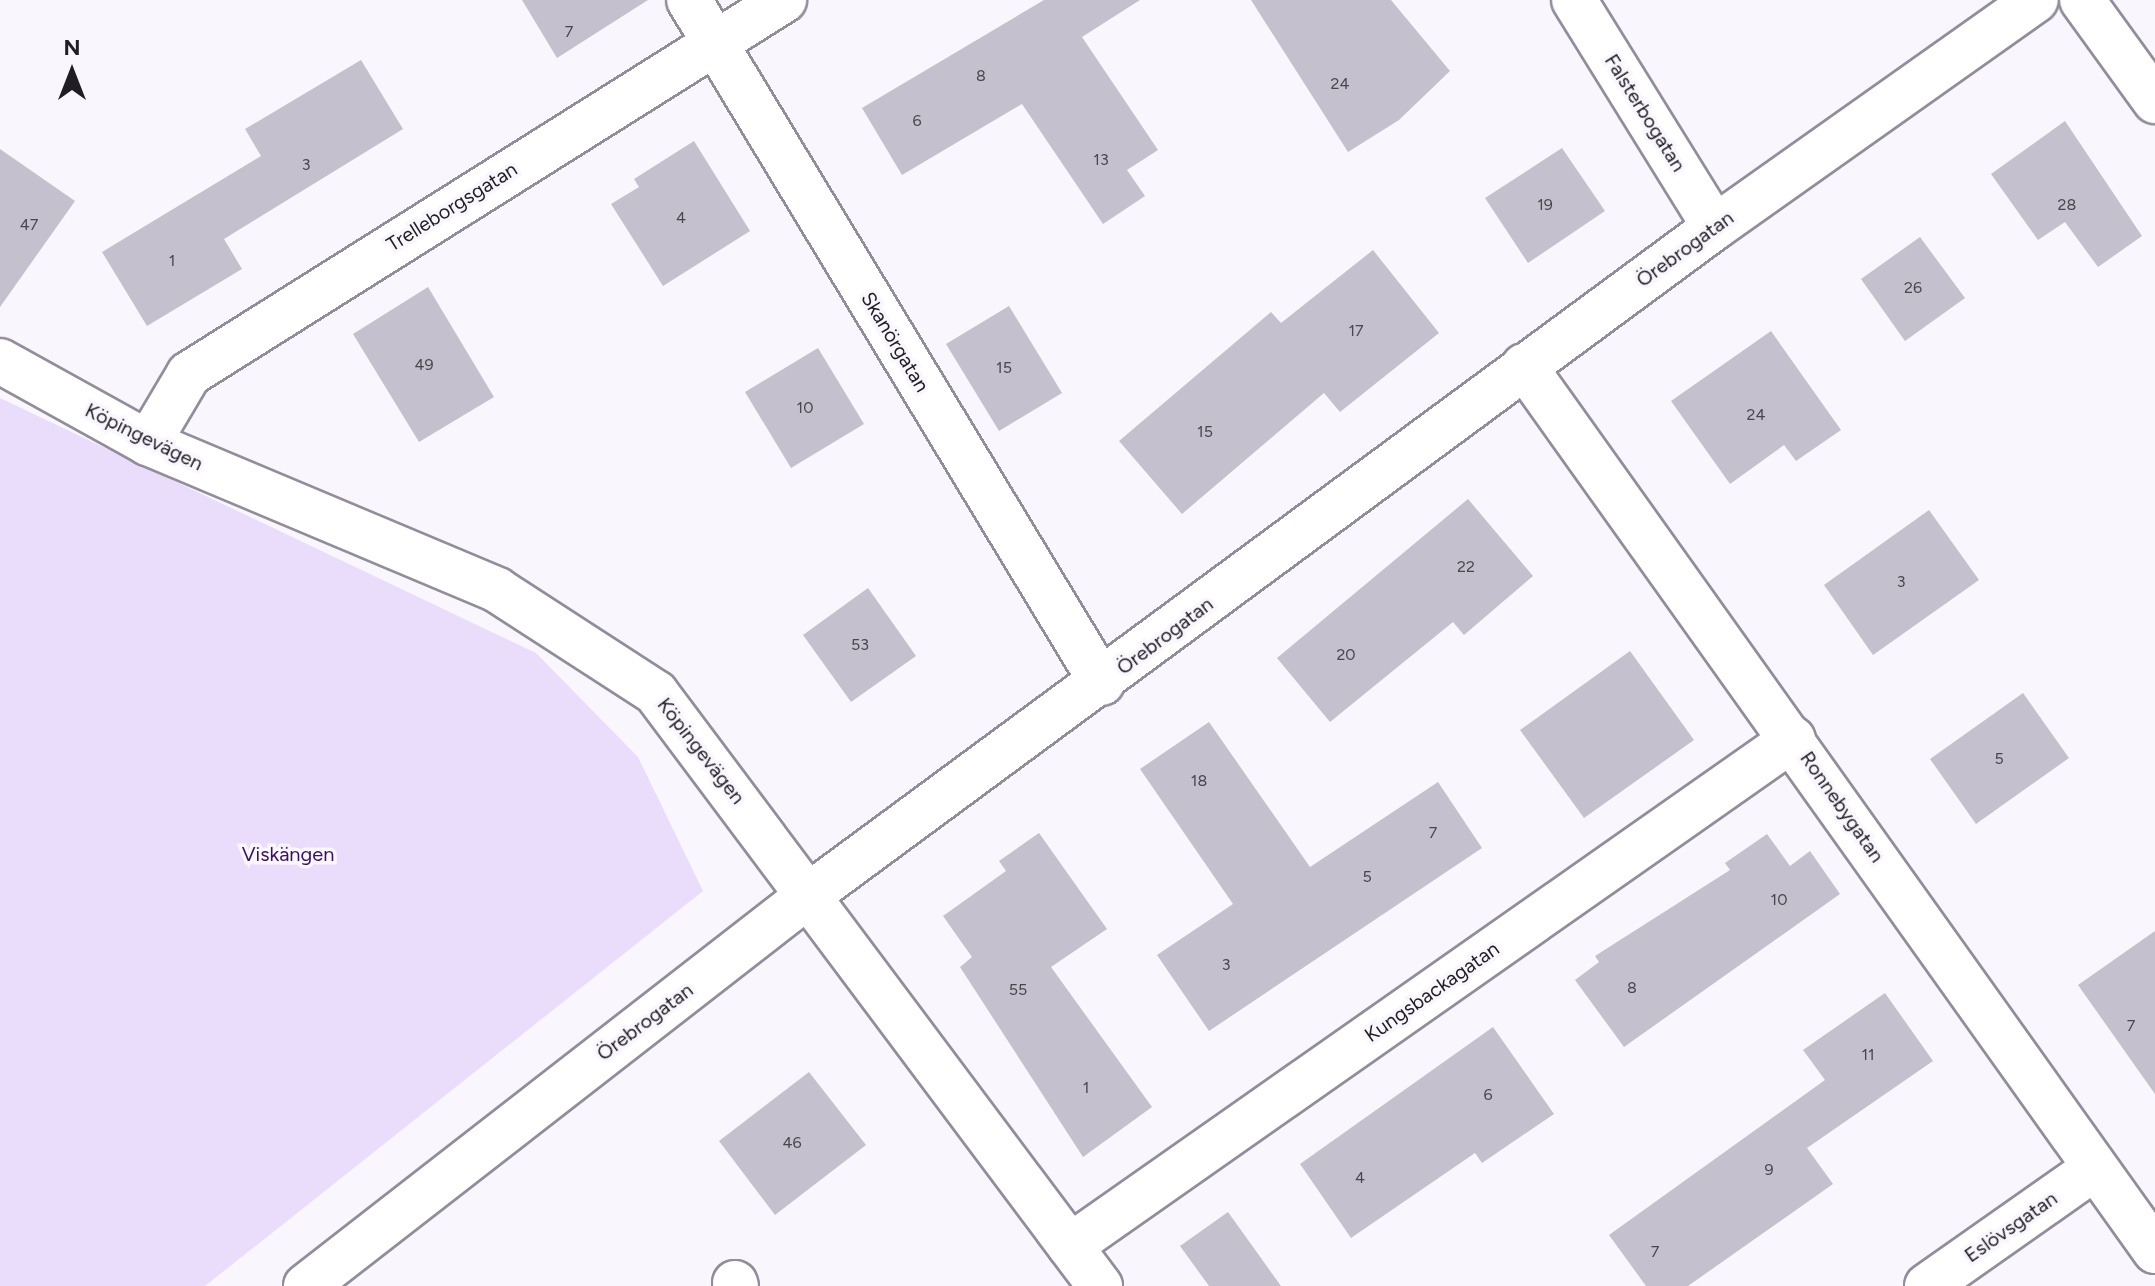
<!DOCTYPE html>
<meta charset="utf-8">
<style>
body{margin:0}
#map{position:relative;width:2155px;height:1286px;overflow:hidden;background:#f9f6fe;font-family:Figtree,sans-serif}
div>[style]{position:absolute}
.green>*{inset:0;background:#eaddfc}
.building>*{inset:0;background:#c5c0cd}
.roads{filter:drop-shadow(2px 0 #928d9a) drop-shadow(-2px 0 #928d9a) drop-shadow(0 2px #928d9a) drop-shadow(0 -2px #928d9a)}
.street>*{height:44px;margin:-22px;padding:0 22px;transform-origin:22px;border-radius:22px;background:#fff}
span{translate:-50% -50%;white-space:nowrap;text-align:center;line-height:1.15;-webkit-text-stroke:7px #f9f6fe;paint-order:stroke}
.number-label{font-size:16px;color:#49464d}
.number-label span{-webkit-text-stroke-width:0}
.street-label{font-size:20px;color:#201e22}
.park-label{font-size:20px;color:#3a125b}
.north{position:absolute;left:32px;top:32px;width:80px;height:80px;-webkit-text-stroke:6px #f9f6fe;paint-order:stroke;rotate:0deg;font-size:22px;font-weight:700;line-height:32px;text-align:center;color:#201e22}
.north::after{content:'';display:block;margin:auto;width:28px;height:36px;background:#201e22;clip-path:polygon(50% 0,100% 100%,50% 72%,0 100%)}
</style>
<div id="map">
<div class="green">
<div style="clip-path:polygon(0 398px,536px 653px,638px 757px,703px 891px,205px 1286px,0 1286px)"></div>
</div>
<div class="building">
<div style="clip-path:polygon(522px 0,648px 0,557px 58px)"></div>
<div style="clip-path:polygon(1044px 0,1140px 0,1082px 37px,1158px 150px,1127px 170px,1145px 196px,1103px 224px,1022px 104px,902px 175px,862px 108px)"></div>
<div style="clip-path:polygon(1251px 0,1391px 0,1450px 71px,1399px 120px,1348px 152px)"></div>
<div style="clip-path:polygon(361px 60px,403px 129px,224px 239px,242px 269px,147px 326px,102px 252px,261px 156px,245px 129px)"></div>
<div style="clip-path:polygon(2065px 121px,2142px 236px,2098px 267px,2065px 222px,2038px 240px,1991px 174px)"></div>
<div style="clip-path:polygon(694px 141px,750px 231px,663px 286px,611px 204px,639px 187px,634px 179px)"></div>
<div style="clip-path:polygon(1562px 148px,1605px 211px,1528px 263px,1485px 198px)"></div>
<div style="clip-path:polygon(0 149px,75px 201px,0 307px)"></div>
<div style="clip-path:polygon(1920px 237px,1965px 298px,1905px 341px,1861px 279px)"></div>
<div style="clip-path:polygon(1373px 250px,1439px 333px,1340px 412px,1324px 393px,1182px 514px,1119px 441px,1271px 312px,1281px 323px)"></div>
<div style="clip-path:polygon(428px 287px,494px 397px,419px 442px,353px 334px)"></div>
<div style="clip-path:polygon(1009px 306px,1062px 393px,999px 431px,946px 344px)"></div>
<div style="clip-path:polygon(1771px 331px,1841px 430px,1796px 461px,1784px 445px,1730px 484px,1671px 401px)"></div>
<div style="clip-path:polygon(818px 348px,864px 424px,791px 468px,745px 392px)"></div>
<div style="clip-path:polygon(1468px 499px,1533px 576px,1464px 635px,1453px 622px,1330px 722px,1277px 658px)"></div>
<div style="clip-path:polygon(1929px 510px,1979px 580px,1873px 655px,1824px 585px)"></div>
<div style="clip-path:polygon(868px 588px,916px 656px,851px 702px,803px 635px)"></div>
<div style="clip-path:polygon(1630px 651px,1694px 740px,1584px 818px,1520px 730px)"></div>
<div style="clip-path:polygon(2023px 693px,2069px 758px,1976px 824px,1930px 759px)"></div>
<div style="clip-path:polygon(1209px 722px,1310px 867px,1438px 782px,1482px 848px,1209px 1031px,1157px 955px,1233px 904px,1140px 769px)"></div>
<div style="clip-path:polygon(1039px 833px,1107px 929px,1051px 967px,1152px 1107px,1083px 1157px,960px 967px,972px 957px,943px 916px,1006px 871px,999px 861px)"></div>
<div style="clip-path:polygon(1767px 834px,1790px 866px,1810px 851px,1840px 894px,1624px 1047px,1575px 980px,1599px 962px,1595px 956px,1730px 870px,1725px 863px)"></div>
<div style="clip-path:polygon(2155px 931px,2155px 1094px,2078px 985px)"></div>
<div style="clip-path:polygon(1885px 993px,1933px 1061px,1807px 1148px,1833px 1184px,1688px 1286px,1646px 1286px,1609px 1235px,1825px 1080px,1803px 1050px)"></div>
<div style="clip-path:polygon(1493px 1027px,1554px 1114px,1482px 1163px,1475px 1153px,1351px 1238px,1300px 1164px)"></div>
<div style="clip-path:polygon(809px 1072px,866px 1145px,775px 1215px,719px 1141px)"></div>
<div style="clip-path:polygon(1228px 1212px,1281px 1286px,1209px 1286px,1180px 1246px)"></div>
</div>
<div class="roads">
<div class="street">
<div style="left:689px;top:0;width:798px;rotate:58.84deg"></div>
<div style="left:1574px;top:0;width:267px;rotate:58.2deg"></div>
<div style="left:2082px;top:0;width:125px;rotate:54.1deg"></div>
<div style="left:0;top:361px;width:169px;rotate:29deg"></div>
<div style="left:148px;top:443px;width:379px;rotate:22.8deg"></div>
<div style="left:497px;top:590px;width:189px;rotate:32.9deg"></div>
<div style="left:656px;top:693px;width:741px;rotate:53.18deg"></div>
<div style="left:1524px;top:366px;width:1087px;rotate:54.51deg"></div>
<div style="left:148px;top:443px;width:80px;rotate:-59.3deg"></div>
<div style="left:189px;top:374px;width:703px;rotate:-32.15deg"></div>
<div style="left:1070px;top:1246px;width:883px;rotate:-35.04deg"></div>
<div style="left:735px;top:1283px;width:3px;rotate:72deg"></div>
<div style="left:306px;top:1286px;width:637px;rotate:-37.86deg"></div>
<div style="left:809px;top:895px;width:1126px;rotate:-36.4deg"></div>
<div style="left:1715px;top:227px;width:393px;rotate:-35.3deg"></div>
<div style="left:1927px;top:1286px;width:205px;rotate:-35.1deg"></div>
</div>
</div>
<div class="number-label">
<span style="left:569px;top:32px">7</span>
<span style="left:981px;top:76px">8</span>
<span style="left:1340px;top:84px">24</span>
<span style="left:917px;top:121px">6</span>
<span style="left:1101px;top:160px">13</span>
<span style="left:306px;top:165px">3</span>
<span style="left:1545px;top:205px">19</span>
<span style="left:2067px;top:205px">28</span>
<span style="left:681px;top:218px">4</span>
<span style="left:29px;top:225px">47</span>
<span style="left:172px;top:261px">1</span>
<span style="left:1913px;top:288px">26</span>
<span style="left:1356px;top:331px">17</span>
<span style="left:424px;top:365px">49</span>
<span style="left:1004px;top:368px">15</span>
<span style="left:805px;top:408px">10</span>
<span style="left:1756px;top:415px">24</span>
<span style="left:1205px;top:432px">15</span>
<span style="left:1466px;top:567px">22</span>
<span style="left:1901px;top:582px">3</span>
<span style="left:860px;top:645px">53</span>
<span style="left:1346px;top:655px">20</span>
<span style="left:1999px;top:759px">5</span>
<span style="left:1199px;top:781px">18</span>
<span style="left:1433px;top:833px">7</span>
<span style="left:1367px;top:877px">5</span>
<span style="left:1779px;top:900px">10</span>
<span style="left:1226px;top:965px">3</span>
<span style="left:1632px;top:988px">8</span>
<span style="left:1018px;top:990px">55</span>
<span style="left:2131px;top:1026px">7</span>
<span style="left:1868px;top:1055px">11</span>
<span style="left:1086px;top:1088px">1</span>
<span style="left:1488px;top:1095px">6</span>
<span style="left:792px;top:1143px">46</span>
<span style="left:1769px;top:1170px">9</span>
<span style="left:1360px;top:1178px">4</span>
<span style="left:1655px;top:1252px">7</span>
</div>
<div class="street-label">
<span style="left:1645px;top:113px;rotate:58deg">Falsterbogatan</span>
<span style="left:452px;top:207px;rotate:-32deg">Trelleborgsgatan</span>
<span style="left:1685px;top:249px;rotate:-36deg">Örebrogatan</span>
<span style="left:895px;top:342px;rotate:59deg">Skanörgatan</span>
<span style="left:144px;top:437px;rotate:26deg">Köpingevägen</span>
<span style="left:1165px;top:636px;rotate:-37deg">Örebrogatan</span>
<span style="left:701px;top:751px;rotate:52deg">Köpingevägen</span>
<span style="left:1842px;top:807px;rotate:55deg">Ronnebygatan</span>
<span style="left:1432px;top:992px;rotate:-35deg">Kungsbackagatan</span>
<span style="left:645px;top:1022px;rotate:-37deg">Örebrogatan</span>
<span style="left:2011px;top:1227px;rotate:-35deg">Eslövsgatan</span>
</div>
<div class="park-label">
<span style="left:288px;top:854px">Viskängen</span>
</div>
<div class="north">N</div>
</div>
